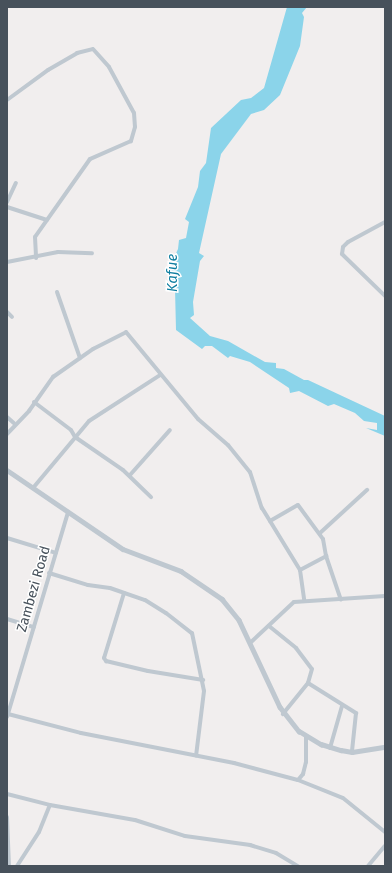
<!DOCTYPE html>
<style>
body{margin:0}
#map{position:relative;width:392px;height:873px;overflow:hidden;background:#f1eeee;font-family:"Fira Sans",sans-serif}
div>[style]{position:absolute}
.water>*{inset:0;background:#8bd4ea}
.minor>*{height:4px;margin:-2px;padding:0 2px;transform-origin:2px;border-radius:2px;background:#bfc8d0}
.tertiary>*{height:4.5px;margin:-2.25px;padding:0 2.25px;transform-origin:2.25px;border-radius:2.25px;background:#bfc8d0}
span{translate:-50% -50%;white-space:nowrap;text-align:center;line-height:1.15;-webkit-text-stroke:3px #fff;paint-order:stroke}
.street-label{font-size:14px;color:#47515b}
.water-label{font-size:15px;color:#0e7ea0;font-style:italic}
.frame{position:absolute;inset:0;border:8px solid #47515b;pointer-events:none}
</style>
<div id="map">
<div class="water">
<div style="clip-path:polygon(287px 7px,307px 7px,302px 13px,304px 17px,300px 46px,280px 95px,264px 110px,251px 114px,221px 154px,199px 253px,204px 256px,200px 261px,193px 302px,194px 315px,190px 318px,210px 336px,228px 341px,265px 362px,276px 363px,276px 368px,284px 369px,304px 380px,308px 380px,385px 416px,385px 436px,366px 428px,377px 430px,377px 423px,364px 421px,355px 413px,334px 404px,328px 406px,299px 391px,290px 393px,289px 388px,250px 362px,230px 356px,228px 358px,212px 346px,205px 346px,202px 349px,176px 330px,175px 289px,169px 268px,178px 249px,179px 240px,186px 238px,189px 222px,185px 219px,198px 187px,200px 171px,206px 163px,211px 128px,241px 100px,251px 98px,264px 88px)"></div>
</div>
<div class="minor">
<div style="left:7px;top:100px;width:51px;rotate:-36.2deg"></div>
<div style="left:48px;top:70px;width:34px;rotate:-30deg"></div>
<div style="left:77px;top:53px;width:16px;rotate:-14deg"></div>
<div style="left:93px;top:49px;width:24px;rotate:48deg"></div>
<div style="left:109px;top:67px;width:52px;rotate:61.5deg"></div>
<div style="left:134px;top:113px;width:14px;rotate:86deg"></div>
<div style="left:135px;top:127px;width:15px;rotate:106deg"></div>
<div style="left:131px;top:141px;width:45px;rotate:156.3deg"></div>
<div style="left:90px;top:159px;width:95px;rotate:125.2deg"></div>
<div style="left:35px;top:237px;width:21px;rotate:87deg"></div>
<div style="left:7px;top:202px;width:21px;rotate:-65deg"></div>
<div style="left:7px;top:207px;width:42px;rotate:18deg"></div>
<div style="left:385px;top:222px;width:42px;rotate:151.6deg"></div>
<div style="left:348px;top:242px;width:7px;rotate:135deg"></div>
<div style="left:343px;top:247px;width:7px;rotate:98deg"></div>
<div style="left:342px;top:254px;width:60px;rotate:44.3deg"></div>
<div style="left:7px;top:262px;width:52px;rotate:-11.1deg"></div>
<div style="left:58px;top:252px;width:34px;rotate:2deg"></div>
<div style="left:57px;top:292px;width:70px;rotate:70.8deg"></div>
<div style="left:7px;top:312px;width:7px;rotate:45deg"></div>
<div style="left:34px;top:402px;width:46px;rotate:37.1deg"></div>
<div style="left:71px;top:430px;width:8px;rotate:60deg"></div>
<div style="left:75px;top:437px;width:58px;rotate:34.5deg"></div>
<div style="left:123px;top:470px;width:39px;rotate:44deg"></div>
<div style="left:7px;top:417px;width:9px;rotate:41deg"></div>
<div style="left:7px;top:434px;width:32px;rotate:-46deg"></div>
<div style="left:29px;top:411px;width:42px;rotate:-54.8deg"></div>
<div style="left:53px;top:377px;width:49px;rotate:-35deg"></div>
<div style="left:93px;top:349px;width:37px;rotate:-27deg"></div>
<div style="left:126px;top:332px;width:113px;rotate:50.4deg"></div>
<div style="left:198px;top:419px;width:40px;rotate:41deg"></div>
<div style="left:228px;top:445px;width:35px;rotate:51deg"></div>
<div style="left:250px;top:472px;width:38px;rotate:72deg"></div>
<div style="left:262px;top:508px;width:73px;rotate:58.5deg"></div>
<div style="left:300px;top:570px;width:30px;rotate:82deg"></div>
<div style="left:130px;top:475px;width:60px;rotate:-48.4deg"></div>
<div style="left:33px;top:488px;width:87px;rotate:-50.1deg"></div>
<div style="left:89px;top:421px;width:85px;rotate:-32.9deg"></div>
<div style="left:270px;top:521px;width:32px;rotate:-30deg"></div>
<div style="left:298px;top:505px;width:42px;rotate:53.7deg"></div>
<div style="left:323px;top:539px;width:17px;rotate:80deg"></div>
<div style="left:326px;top:556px;width:46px;rotate:71.2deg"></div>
<div style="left:320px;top:533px;width:64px;rotate:-42.5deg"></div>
<div style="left:7px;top:538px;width:51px;rotate:17deg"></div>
<div style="left:300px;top:570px;width:30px;rotate:-28deg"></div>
<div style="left:49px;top:573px;width:41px;rotate:17.1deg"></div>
<div style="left:88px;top:585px;width:22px;rotate:8deg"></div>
<div style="left:110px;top:588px;width:37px;rotate:19deg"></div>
<div style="left:145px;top:600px;width:25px;rotate:32deg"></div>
<div style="left:166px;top:613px;width:33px;rotate:38deg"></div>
<div style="left:192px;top:633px;width:59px;rotate:78.3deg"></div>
<div style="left:204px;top:691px;width:65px;rotate:97deg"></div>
<div style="left:124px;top:593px;width:68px;rotate:107.1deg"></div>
<div style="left:104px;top:658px;width:4px;rotate:56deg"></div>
<div style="left:106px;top:661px;width:43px;rotate:13.4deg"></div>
<div style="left:148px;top:671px;width:56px;rotate:9.3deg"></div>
<div style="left:7px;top:619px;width:28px;rotate:17deg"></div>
<div style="left:269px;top:626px;width:35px;rotate:39deg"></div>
<div style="left:296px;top:648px;width:26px;rotate:53deg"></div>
<div style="left:312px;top:669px;width:15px;rotate:106deg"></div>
<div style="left:308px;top:683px;width:40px;rotate:129deg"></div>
<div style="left:250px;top:643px;width:60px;rotate:-43deg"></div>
<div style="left:294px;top:602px;width:91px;rotate:-3.8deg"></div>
<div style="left:308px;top:683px;width:57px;rotate:32deg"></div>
<div style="left:356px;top:713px;width:39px;rotate:96deg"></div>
<div style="left:8px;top:714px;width:75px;rotate:14.6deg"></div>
<div style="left:81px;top:733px;width:156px;rotate:11.1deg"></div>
<div style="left:234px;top:763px;width:66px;rotate:14.9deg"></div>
<div style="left:298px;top:780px;width:48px;rotate:21.8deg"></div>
<div style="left:343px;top:798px;width:54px;rotate:39deg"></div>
<div style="left:7px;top:717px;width:214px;rotate:-73.4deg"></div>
<div style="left:330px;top:748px;width:44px;rotate:-74.1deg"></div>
<div style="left:298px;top:780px;width:8px;rotate:-50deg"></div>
<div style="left:303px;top:774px;width:12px;rotate:-76deg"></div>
<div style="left:306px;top:762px;width:25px;rotate:-90deg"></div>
<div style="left:7px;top:794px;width:44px;rotate:14.3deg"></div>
<div style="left:50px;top:805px;width:86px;rotate:10deg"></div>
<div style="left:135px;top:820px;width:52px;rotate:17.7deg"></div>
<div style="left:185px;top:836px;width:66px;rotate:7.9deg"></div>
<div style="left:250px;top:845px;width:27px;rotate:17deg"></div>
<div style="left:276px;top:853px;width:26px;rotate:31deg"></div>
<div style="left:7px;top:817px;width:49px;rotate:87.7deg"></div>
<div style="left:17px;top:866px;width:40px;rotate:-57.1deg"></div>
<div style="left:39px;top:832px;width:29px;rotate:-68deg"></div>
<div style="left:368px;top:866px;width:26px;rotate:-50deg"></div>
</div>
<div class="tertiary">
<div style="left:7px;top:470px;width:140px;rotate:34.3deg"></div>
<div style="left:123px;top:549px;width:62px;rotate:20.8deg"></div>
<div style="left:181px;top:571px;width:50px;rotate:34.3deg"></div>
<div style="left:222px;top:599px;width:27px;rotate:51deg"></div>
<div style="left:239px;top:620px;width:96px;rotate:64.8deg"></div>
<div style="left:280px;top:707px;width:31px;rotate:52deg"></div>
<div style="left:299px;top:731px;width:26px;rotate:31deg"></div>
<div style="left:321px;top:744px;width:21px;rotate:17deg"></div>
<div style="left:341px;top:750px;width:11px;rotate:10deg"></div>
<div style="left:352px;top:752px;width:33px;rotate:-9deg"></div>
</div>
<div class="street-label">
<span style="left:34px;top:589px;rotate:-74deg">Zambezi Road</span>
</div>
<div class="water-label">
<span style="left:173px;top:273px;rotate:-90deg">Kafue</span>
</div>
<div class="frame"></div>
</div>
